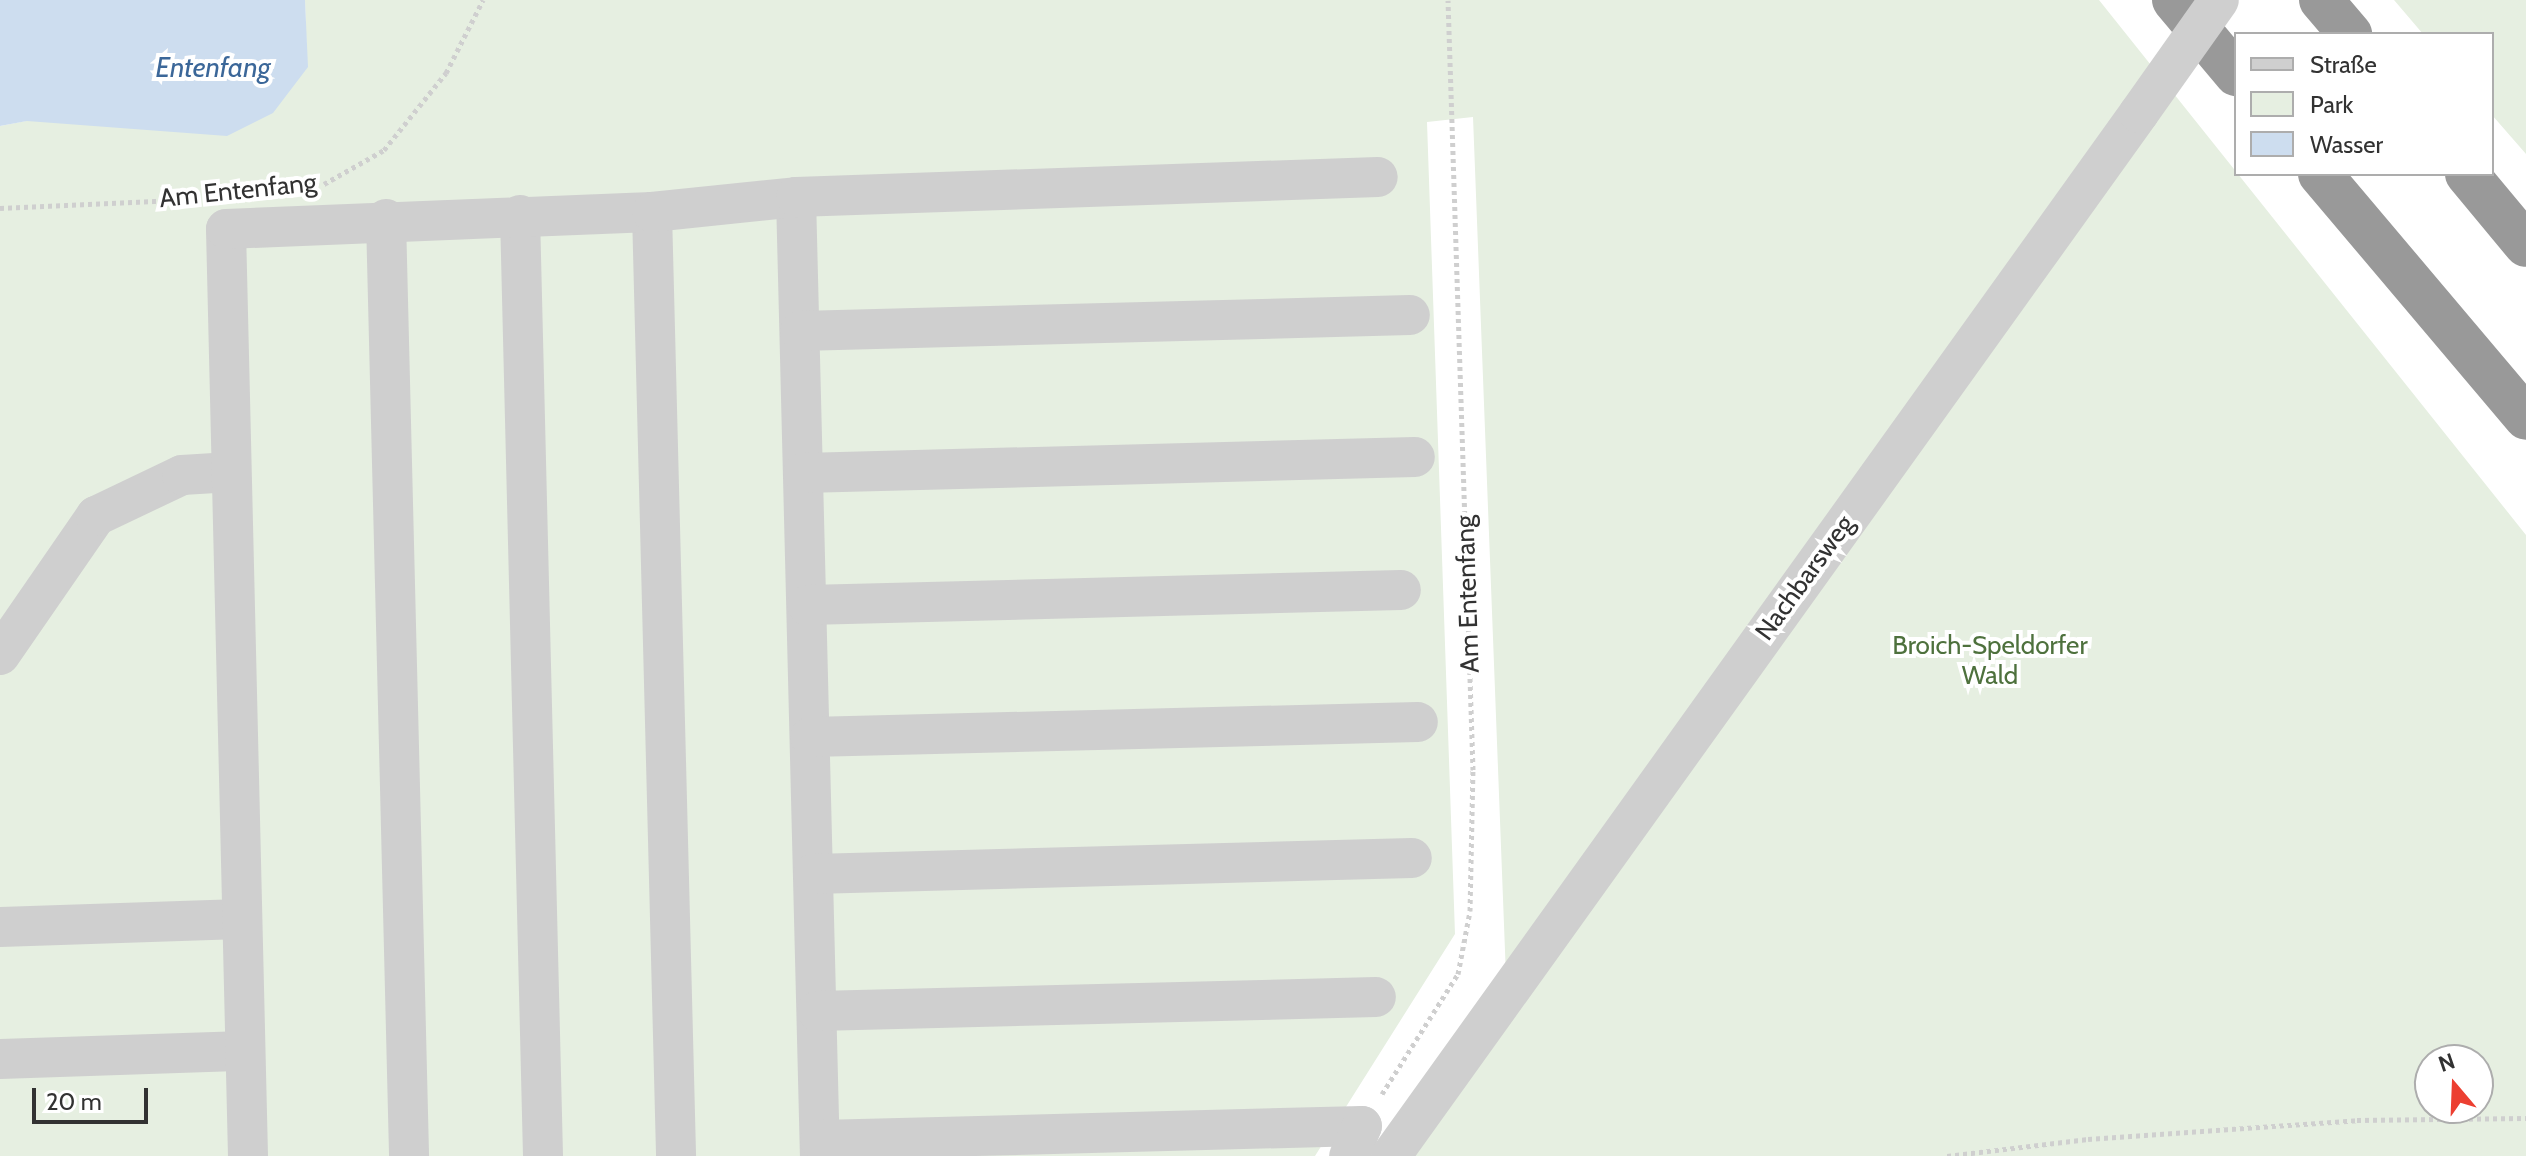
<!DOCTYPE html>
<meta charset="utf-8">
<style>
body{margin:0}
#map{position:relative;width:2526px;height:1156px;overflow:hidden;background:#fff;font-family:Cabin,sans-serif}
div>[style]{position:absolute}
.green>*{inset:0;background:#e6efe1}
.water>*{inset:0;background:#cdddef}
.path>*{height:5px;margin-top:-2.5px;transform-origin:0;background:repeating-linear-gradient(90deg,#cfcfcf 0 4px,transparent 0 8px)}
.minor>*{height:40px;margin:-20px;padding:0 20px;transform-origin:20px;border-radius:20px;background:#cfcfcf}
.highway>*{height:44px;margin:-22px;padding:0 22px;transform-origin:22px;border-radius:22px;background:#999}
.minor-bridge>*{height:40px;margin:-20px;padding:0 20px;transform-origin:20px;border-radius:20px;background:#cfcfcf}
span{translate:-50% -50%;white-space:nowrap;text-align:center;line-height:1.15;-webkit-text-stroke:8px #fff;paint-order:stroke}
.street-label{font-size:26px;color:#323232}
.park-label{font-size:26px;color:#4e713d}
.water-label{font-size:28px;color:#3b6799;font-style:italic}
.legend{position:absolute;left:2234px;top:32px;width:260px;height:144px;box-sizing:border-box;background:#fff;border:2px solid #adadad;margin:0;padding:10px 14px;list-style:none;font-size:24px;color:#323232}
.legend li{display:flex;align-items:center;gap:16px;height:40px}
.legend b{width:40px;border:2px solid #adadad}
.north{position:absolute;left:2414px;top:1044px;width:80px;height:80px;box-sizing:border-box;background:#fff;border:2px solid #adadad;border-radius:50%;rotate:341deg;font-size:22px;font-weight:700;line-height:32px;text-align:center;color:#323232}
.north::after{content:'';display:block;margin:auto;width:28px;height:36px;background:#ec3f31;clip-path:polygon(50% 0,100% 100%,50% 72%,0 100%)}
.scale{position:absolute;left:32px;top:1088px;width:116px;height:36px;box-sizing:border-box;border:4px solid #323232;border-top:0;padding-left:10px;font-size:24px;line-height:28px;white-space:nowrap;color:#323232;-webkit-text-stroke:6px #fff;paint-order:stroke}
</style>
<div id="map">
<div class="green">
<div style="clip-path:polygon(evenodd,305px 0,2099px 0,2526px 535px,2526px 1156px,1409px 1156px,1507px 1003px,1473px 117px,1427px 122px,1455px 934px,1315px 1156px,0 1156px,0 126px,307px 67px,305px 0,2430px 1060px,2478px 1060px,2478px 1108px,2430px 1108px,2430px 1060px)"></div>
<div style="clip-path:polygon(2394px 0,2526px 0,2526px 154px,2492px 115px,2492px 34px,2423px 34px)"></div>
</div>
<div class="water">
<div style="clip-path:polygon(0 0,305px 0,308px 67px,273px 113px,227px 136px,27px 121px,0 126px)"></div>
</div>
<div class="path">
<div style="left:324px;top:184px;width:69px;rotate:-29.5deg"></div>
<div style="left:384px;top:150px;width:99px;rotate:-51.2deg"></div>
<div style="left:446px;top:73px;width:82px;rotate:-63.1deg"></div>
<div style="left:0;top:208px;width:199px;rotate:-2.6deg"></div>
<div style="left:1382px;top:1094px;width:142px;rotate:-57.7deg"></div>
<div style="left:1458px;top:974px;width:64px;rotate:-79.2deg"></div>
<div style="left:1470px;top:911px;width:141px;rotate:-88.8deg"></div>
<div style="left:1473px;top:770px;width:770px;rotate:-91.86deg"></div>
<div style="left:1947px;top:1156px;width:142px;rotate:-6.9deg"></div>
<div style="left:2088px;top:1139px;width:270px;rotate:-4deg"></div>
<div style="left:2357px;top:1120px;width:169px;rotate:-0.7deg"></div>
</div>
<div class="minor">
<div style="left:796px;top:197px;width:959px;rotate:88.57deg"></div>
<div style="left:652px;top:212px;width:944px;rotate:88.54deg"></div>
<div style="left:520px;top:215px;width:941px;rotate:88.6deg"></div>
<div style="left:386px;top:219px;width:937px;rotate:88.59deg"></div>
<div style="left:800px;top:331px;width:610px;rotate:-1.5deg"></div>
<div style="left:803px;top:473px;width:612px;rotate:-1.5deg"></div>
<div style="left:807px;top:605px;width:594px;rotate:-1.45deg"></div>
<div style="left:0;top:655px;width:169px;rotate:-55.4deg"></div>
<div style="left:96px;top:516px;width:95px;rotate:-25.5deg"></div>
<div style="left:182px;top:475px;width:49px;rotate:-3.5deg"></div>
<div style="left:810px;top:737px;width:608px;rotate:-1.41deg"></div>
<div style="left:813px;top:874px;width:599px;rotate:-1.53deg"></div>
<div style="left:0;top:927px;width:241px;rotate:-1.9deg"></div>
<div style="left:817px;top:1011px;width:559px;rotate:-1.43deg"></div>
<div style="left:0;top:1059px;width:245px;rotate:-1.9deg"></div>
<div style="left:820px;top:1140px;width:542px;rotate:-1.48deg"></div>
<div style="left:1362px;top:1126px;width:33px;rotate:113deg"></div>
<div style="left:248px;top:1156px;width:927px;rotate:-91.36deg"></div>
<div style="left:226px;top:229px;width:426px;rotate:-2.3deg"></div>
<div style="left:652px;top:212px;width:145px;rotate:-5.9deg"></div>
<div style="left:796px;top:197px;width:582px;rotate:-1.97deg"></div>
<div style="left:1391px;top:1156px;width:1283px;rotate:-54.35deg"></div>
</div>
<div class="highway">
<div style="left:2174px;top:0;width:97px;rotate:50deg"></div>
<div style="left:2321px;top:0;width:45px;rotate:49.5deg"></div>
<div style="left:2320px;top:174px;width:319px;rotate:49.8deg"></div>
<div style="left:2467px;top:174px;width:92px;rotate:50.3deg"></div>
</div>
<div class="minor-bridge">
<div style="left:2139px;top:113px;width:138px;rotate:-54.7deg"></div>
</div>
<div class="street-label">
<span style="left:238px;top:191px;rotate:-6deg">Am Entenfang</span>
<span style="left:1805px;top:578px;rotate:-54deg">Nachbarsweg</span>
<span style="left:1468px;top:594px;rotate:-92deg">Am Entenfang</span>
</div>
<div class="park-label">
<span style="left:1990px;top:661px">Broich-Speldorfer<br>Wald</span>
</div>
<div class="water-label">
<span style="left:213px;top:67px">Entenfang</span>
</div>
<ul class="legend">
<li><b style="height:10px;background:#cfcfcf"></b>Straße</li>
<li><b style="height:22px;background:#e6efe1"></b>Park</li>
<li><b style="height:22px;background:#cdddef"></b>Wasser</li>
</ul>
<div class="north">N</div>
<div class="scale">20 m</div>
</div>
